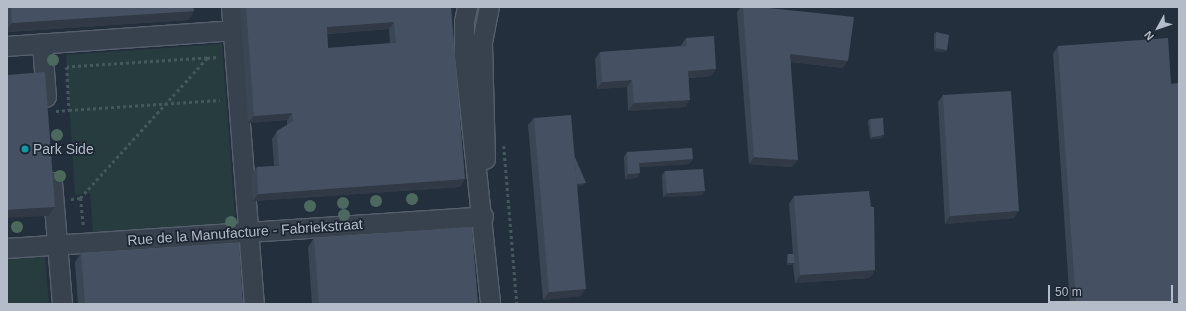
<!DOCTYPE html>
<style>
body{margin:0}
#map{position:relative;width:1186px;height:311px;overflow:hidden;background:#242f3e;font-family:Helvetica,sans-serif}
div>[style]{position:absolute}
.green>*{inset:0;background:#263c3f}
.path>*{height:2.5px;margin-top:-1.25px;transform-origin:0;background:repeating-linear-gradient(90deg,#44595c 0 3px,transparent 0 6px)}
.roads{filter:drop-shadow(1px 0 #565f6c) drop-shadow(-1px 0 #565f6c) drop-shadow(0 1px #565f6c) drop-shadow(0 -1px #565f6c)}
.minor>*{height:19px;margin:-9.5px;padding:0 9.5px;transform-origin:9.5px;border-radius:9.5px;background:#38414e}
.trees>*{width:12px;height:12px;margin:-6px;border-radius:50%;background:#4b6a5d}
.wall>*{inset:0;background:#3b4654}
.shaded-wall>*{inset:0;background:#303945}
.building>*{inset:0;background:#455162}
.dots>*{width:11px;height:11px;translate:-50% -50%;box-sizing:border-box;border:2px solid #1d2633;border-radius:50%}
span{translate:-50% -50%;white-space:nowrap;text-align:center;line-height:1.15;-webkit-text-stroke:3.5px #1d2633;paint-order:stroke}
.poi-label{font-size:14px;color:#b4bcc9}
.left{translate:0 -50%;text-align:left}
.street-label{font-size:14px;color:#b4bcc9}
.frame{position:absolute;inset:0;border:8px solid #b4bcc9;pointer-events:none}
.north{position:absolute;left:1138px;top:8px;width:40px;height:40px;-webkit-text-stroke:3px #1d2633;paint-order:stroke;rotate:230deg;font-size:11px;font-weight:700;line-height:16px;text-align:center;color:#b4bcc9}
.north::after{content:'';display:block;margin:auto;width:14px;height:18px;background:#b4bcc9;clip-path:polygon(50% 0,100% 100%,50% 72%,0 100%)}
.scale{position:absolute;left:1048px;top:285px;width:125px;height:18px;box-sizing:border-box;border:2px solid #b4bcc9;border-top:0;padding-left:5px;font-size:12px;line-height:14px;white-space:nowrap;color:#b4bcc9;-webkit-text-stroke:3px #1d2633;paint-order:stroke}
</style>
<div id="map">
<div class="green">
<div style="clip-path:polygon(222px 44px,236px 229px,93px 234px,90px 193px,75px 195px,66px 55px)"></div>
<div style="clip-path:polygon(45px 255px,49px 304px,7px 304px,7px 257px)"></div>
</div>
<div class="path">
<div style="left:207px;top:58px;width:140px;rotate:176.3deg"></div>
<div style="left:67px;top:67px;width:43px;rotate:87.3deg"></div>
<div style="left:69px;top:110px;width:151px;rotate:-3.8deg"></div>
<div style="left:56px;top:111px;width:13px;rotate:-4deg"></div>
<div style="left:504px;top:146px;width:159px;rotate:85.3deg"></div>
<div style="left:71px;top:199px;width:9px;rotate:-6deg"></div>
<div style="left:83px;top:225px;width:27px;rotate:-96deg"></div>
<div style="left:80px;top:198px;width:189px;rotate:-47.8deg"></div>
<div style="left:207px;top:58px;width:10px;rotate:-6deg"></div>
</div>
<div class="roads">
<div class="minor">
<div style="left:231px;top:7px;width:298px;rotate:85.6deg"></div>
<div style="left:467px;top:7px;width:14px;rotate:102deg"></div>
<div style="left:464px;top:21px;width:34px;rotate:90deg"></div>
<div style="left:464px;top:55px;width:250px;rotate:84deg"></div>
<div style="left:42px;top:43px;width:54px;rotate:85.8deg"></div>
<div style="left:7px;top:46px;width:227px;rotate:-4deg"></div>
<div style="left:485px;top:159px;width:117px;rotate:-91.5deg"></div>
<div style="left:482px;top:42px;width:36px;rotate:-79deg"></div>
<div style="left:52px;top:182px;width:122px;rotate:85.3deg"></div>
<div style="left:7px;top:248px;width:477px;rotate:-3.8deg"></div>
</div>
</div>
<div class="trees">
<div style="left:53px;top:60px"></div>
<div style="left:57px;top:135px"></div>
<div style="left:60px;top:176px"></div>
<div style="left:412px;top:199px"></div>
<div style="left:376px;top:201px"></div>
<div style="left:343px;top:203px"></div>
<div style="left:310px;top:206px"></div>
<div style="left:344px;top:215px"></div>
<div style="left:231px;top:222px"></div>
<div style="left:17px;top:227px"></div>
</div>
<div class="wall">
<div style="clip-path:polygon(7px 7px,193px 7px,194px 11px,188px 20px,7px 32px)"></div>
<div style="clip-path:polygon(evenodd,240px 7px,451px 7px,460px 187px,253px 201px,251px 174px,257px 167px,274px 166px,272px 139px,277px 131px,287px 125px,287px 120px,248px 123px,240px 7px,389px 29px,390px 43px,328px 48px,327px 34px,389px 29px)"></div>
<div style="clip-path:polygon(741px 7px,759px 7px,843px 68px,791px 62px,792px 167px,749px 164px,737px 12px)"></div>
<div style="clip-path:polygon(936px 32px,947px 50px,945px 52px,934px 51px,934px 34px)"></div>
<div style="clip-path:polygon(686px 38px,711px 76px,689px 78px,685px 107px,628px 111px,627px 87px,597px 89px,595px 59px,600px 52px,681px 46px,681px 45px)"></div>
<div style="clip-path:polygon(1058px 46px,1179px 304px,1070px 304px,1053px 54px)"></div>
<div style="clip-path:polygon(943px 95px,1014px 218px,945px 224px,938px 102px)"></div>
<div style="clip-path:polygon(534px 118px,584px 185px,577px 186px,581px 296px,543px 300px,528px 125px)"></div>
<div style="clip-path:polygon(870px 119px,883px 138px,870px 139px,868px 121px)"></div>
<div style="clip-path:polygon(627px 152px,693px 159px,689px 164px,640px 167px,637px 178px,625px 179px,624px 157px)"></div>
<div style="clip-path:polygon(665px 171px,702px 195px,663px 197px,662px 175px)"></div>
<div style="clip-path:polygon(794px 196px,875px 270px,870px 278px,795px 283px,793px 265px,787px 265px,787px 256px,788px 254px,793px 254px,789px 204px)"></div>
<div style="clip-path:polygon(314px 238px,478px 304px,312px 304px,308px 247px)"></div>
<div style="clip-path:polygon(81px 253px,243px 304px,78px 304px,75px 262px)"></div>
</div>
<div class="shaded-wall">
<div style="clip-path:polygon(194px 11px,188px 20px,7px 32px,7px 30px,12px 23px)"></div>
<div style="clip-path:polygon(394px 22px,389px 29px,321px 34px,327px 27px)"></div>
<div style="clip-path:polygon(936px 48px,947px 50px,945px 52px,934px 51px)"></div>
<div style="clip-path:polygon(790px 54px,848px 61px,843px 68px,785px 61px)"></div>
<div style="clip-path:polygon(716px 69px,711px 76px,683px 78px,688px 71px)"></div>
<div style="clip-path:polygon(632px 80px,627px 87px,597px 89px,602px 82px)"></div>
<div style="clip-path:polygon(690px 100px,685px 107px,628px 111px,634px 103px)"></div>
<div style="clip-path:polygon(292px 113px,287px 120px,248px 123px,254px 116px)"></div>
<div style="clip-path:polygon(884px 135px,883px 138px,870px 139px,872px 137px)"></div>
<div style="clip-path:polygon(754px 157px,798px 160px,792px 167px,749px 164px)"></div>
<div style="clip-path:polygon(693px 159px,689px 164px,636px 167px,639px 163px)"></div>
<div style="clip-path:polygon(640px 173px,637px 178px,625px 179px,628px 174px)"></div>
<div style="clip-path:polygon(465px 179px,460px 187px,253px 201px,258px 194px)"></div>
<div style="clip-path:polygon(586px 183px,584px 185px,571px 187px,573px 184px)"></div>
<div style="clip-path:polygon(705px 191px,702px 195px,663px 197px,667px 193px)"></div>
<div style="clip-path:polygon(55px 207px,48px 216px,7px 218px,7px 210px)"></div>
<div style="clip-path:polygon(1019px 211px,1014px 218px,945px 224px,950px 216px)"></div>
<div style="clip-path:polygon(788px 263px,795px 263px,793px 265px,787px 265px)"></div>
<div style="clip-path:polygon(875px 270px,870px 278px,795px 283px,800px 275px)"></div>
<div style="clip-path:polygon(586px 289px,581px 296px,543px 300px,549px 292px)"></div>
<div style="clip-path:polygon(1179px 302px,1179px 304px,1155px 304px)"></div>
</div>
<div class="building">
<div style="clip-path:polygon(11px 7px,193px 7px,194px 11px,12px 23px)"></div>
<div style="clip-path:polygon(evenodd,246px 7px,451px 7px,465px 179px,258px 194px,257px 167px,279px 166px,277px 131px,293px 121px,292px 113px,254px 116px,246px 7px,394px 22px,396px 43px,328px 48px,327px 27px,394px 22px)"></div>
<div style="clip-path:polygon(743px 7px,759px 7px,854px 17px,848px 61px,790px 54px,798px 160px,754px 157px)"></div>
<div style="clip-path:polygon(936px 32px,949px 35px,947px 50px,936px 48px)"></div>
<div style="clip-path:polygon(714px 36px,716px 69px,688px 71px,690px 100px,634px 103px,632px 80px,602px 82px,600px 52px,687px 46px,686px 38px)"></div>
<div style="clip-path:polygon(1168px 38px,1171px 84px,1179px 83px,1179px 302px,1155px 304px,1076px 304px,1058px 46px)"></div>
<div style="clip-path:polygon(45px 72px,55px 207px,7px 210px,7px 75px)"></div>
<div style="clip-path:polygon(1011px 91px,1019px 211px,950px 216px,943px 95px)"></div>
<div style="clip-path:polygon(571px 115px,586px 289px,549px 292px,534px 118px)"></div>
<div style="clip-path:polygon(883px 118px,884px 135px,872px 137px,870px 119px)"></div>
<div style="clip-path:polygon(692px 148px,693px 159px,639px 163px,640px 173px,628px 174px,627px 152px)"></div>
<div style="clip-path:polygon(574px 155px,586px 183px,577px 184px)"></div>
<div style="clip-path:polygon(703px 169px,705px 191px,667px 193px,665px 171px)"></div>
<div style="clip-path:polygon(869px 191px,871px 207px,874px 207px,875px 270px,800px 275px,794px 196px)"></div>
<div style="clip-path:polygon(472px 227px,478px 304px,319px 304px,314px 238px)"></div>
<div style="clip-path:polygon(239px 243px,243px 304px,85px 304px,81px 253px)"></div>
<div style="clip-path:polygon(788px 254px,794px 254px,795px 263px,788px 263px)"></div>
</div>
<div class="dots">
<div style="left:25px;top:149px;background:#0f9aa8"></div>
</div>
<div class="poi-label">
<span class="left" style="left:33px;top:149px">Park Side</span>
</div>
<div class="street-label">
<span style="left:245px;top:232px;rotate:-4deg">Rue de la Manufacture - Fabriekstraat</span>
</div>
<div class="frame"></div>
<div class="north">N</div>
<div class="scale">50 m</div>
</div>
